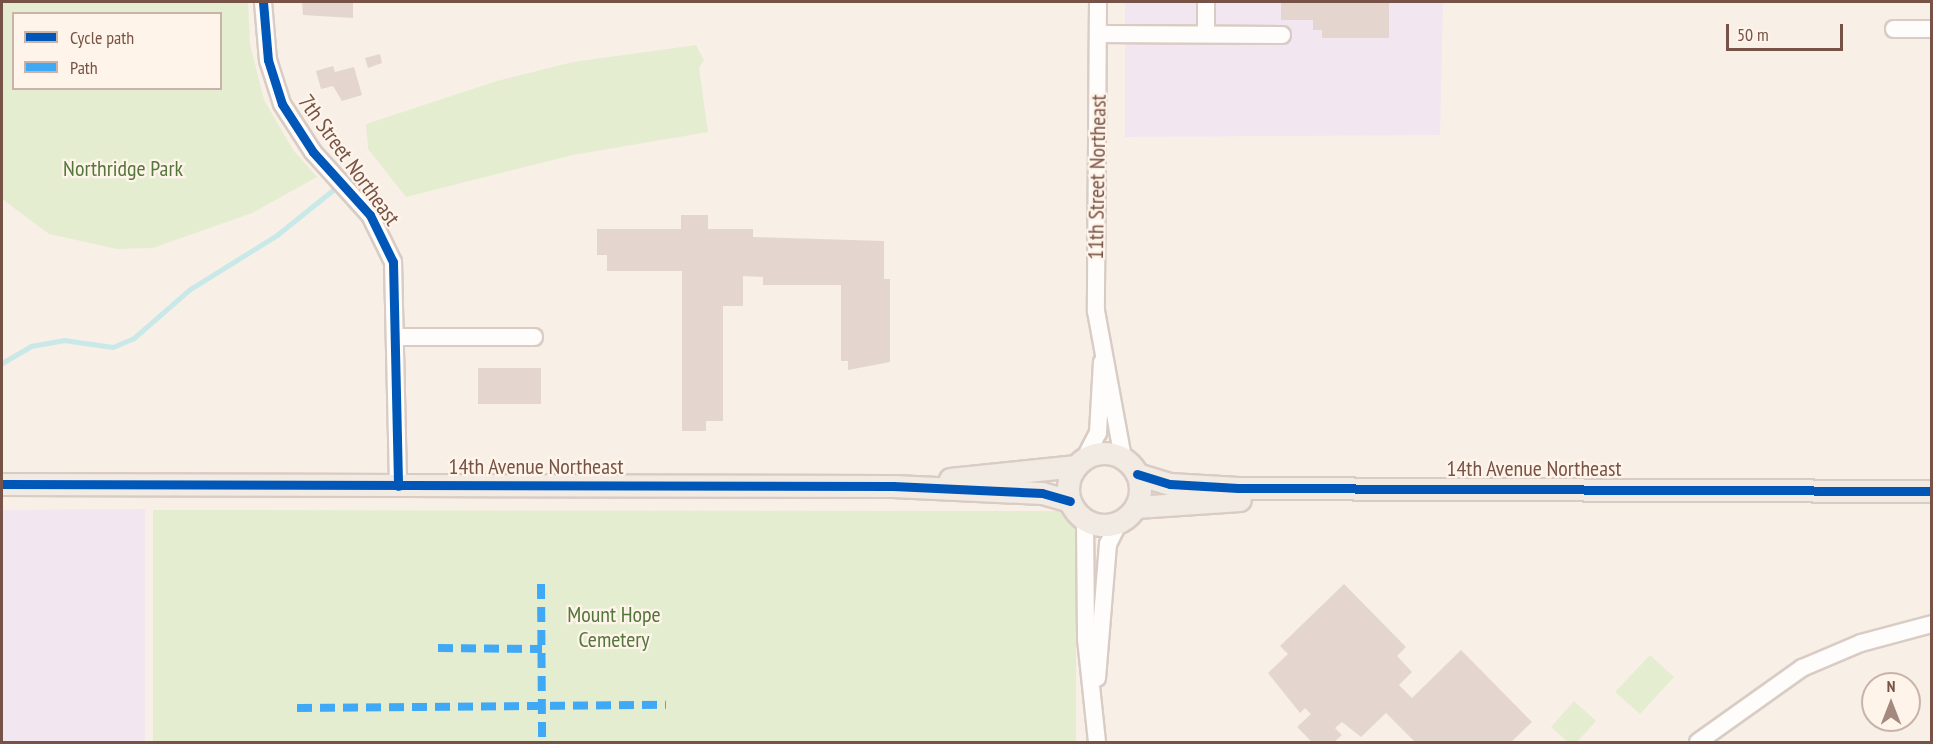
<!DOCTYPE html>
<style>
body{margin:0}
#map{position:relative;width:1933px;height:744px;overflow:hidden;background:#f8efe7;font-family:"PT Sans Narrow",sans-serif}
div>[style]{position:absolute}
.education>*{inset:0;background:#f2e6f1}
.green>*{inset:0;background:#e5edd1}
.stream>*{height:4.5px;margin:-2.25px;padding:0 2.25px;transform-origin:2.25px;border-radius:2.25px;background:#c8e9e8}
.building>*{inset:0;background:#e4d6cf}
.roads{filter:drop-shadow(2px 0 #d9ccc5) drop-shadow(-2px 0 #d9ccc5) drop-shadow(0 2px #d9ccc5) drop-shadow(0 -2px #d9ccc5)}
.minor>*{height:16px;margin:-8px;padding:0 8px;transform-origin:8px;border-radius:8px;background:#fefdfb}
.major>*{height:21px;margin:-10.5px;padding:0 10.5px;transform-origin:10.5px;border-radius:10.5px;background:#f2ebe4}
.major>.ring{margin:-10.5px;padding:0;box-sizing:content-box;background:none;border:21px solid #f2ebe4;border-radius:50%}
.quiet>*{height:8px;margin-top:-4px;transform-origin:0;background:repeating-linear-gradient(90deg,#3fa9f5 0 15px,transparent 0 23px)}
.cycleway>*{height:9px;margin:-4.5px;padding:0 4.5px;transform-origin:4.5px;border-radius:4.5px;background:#0057b8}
span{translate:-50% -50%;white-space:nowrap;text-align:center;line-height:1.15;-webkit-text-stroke:4.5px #fff4e9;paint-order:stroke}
.street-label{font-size:22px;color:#775246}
.park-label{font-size:22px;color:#53773b}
.frame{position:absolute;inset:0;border:3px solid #775246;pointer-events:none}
.legend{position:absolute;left:12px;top:12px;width:210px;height:78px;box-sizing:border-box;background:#fff4e9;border:2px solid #c9b3a8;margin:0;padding:8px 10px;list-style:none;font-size:18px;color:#775246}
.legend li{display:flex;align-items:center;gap:12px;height:30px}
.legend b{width:30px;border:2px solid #c9b3a8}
.north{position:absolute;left:1861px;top:672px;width:60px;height:60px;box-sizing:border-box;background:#fff4e9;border:2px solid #c9b3a8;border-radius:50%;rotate:0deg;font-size:16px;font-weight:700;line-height:24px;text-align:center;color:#775246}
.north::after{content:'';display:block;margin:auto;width:21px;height:27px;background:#a4897e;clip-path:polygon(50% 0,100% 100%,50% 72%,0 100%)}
.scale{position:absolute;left:1726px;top:24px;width:117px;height:27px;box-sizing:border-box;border:3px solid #775246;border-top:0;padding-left:8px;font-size:18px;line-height:21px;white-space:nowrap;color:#775246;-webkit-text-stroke:4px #fff4e9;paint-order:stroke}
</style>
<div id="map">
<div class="education">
<div style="clip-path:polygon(1125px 2px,1443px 2px,1440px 135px,1125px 137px)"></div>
<div style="clip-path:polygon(145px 509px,145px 742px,2px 742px,2px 510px)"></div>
</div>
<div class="green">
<div style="clip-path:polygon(evenodd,2px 2px,248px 2px,250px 44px,264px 100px,293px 150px,317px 177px,252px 213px,153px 248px,117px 249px,49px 234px,2px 199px,2px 2px,14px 14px,220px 14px,220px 88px,14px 88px,14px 14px)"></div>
<div style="clip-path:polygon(696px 45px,704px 60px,699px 68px,708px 132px,573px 155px,406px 197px,368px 149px,366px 124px,497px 81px,573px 62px)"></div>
<div style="clip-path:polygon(153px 510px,1076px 511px,1076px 742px,153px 742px)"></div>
<div style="clip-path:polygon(1650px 655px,1674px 677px,1640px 714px,1615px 692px)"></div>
<div style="clip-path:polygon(1574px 701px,1596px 721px,1577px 742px,1568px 742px,1551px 727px)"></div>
</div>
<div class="stream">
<div style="left:2px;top:363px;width:34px;rotate:-30deg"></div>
<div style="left:31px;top:346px;width:34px;rotate:-10deg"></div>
<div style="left:64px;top:340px;width:49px;rotate:8.1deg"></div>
<div style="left:113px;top:347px;width:23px;rotate:-23deg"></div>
<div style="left:134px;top:338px;width:73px;rotate:-41.1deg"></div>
<div style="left:189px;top:290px;width:104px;rotate:-32deg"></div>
<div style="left:277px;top:235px;width:78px;rotate:-38.8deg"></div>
</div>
<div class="building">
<div style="clip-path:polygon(302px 2px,353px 2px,353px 18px,303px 15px)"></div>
<div style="clip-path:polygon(1281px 2px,1389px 2px,1389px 38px,1322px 38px,1322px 30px,1313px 30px,1313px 20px,1281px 20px)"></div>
<div style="clip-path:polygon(380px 54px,382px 63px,368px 68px,365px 58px)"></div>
<div style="clip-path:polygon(333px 66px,335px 72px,354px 67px,362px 95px,342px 101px,333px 86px,321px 89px,316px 71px)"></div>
<div style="clip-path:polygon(681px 215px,708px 215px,708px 229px,753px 229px,753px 237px,884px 241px,884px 279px,890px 279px,890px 362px,848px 370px,848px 361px,841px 361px,841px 285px,763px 285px,763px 277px,743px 276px,743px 306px,723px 306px,723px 421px,706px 421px,706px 431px,682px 431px,682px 271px,607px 271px,607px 255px,597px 255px,597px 229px,681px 229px)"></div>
<div style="clip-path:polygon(478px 368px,541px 368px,541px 404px,478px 404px)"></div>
<div style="clip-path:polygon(1344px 584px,1406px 647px,1397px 656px,1412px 672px,1399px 685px,1412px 698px,1461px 650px,1532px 722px,1511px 742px,1415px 742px,1386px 713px,1361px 737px,1342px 722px,1335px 728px,1342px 735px,1334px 742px,1312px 742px,1297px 727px,1311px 714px,1305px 708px,1300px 713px,1268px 673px,1288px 654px,1280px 646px)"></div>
</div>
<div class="roads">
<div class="minor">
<div style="left:263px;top:2px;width:58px;rotate:85.1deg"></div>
<div style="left:268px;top:60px;width:46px;rotate:72.3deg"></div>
<div style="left:282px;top:104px;width:57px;rotate:57.1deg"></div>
<div style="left:313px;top:152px;width:85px;rotate:47.9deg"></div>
<div style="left:370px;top:215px;width:52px;rotate:63.9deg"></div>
<div style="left:393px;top:262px;width:224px;rotate:88.7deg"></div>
<div style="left:1098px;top:2px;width:309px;rotate:90.4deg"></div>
<div style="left:1096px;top:311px;width:149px;rotate:79.6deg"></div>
<div style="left:1206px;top:2px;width:32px;rotate:90deg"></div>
<div style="left:1894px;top:29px;width:38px"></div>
<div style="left:1098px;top:34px;width:184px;rotate:0.3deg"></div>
<div style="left:398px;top:337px;width:136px"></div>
<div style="left:1085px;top:458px;width:28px;rotate:-63deg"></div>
<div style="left:1098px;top:433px;width:71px;rotate:-86.8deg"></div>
<div style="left:1085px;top:520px;width:119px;rotate:89.5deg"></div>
<div style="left:1086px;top:639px;width:104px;rotate:83.9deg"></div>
<div style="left:1097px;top:678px;width:134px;rotate:-85.3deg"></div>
<div style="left:1108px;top:544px;width:25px;rotate:-63deg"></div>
<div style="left:1698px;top:742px;width:128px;rotate:-35.4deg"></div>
<div style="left:1802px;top:668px;width:64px;rotate:-23deg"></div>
<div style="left:1861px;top:643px;width:73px;rotate:-15deg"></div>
</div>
<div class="major">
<div class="ring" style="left:1068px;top:453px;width:51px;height:51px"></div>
<div style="left:1137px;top:474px;width:34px;rotate:17deg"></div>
<div style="left:1170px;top:484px;width:68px;rotate:3.4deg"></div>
<div style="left:1238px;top:488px;width:694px;rotate:0.25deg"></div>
<div style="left:950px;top:479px;width:127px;rotate:-5.9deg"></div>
<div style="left:2px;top:484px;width:891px;rotate:0.13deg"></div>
<div style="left:893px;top:486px;width:149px;rotate:2.7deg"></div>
<div style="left:1042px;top:493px;width:29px;rotate:16deg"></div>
<div style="left:1136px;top:507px;width:104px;rotate:-3.9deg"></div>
</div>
</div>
<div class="quiet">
<div style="left:541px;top:584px;width:158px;rotate:89.6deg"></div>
<div style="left:438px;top:648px;width:104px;rotate:0.6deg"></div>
<div style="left:297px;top:708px;width:369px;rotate:-0.5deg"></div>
</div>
<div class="cycleway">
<div style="left:263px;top:2px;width:58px;rotate:85.1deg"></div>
<div style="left:268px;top:60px;width:46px;rotate:72.3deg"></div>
<div style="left:282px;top:104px;width:57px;rotate:57.1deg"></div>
<div style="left:313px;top:152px;width:85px;rotate:47.9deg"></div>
<div style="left:370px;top:215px;width:52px;rotate:63.9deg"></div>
<div style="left:393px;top:262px;width:224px;rotate:88.7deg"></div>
<div style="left:1137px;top:474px;width:34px;rotate:17deg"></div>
<div style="left:1170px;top:484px;width:68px;rotate:3.4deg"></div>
<div style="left:1238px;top:488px;width:694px;rotate:0.25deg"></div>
<div style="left:2px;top:484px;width:891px;rotate:0.13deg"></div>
<div style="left:893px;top:486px;width:149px;rotate:2.7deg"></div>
<div style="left:1042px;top:493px;width:29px;rotate:16deg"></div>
</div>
<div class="street-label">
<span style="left:349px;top:160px;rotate:54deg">7th Street Northeast</span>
<span style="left:1097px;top:177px;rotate:-89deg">11th Street Northeast</span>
<span style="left:536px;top:467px">14th Avenue Northeast</span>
<span style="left:1534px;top:469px">14th Avenue Northeast</span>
</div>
<div class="park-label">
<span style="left:123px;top:169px">Northridge Park</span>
<span style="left:614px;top:627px">Mount Hope<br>Cemetery</span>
</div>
<div class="frame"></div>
<ul class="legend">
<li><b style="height:8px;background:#0057b8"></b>Cycle path</li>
<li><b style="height:8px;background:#3fa9f5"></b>Path</li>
</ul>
<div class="north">N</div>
<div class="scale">50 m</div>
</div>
